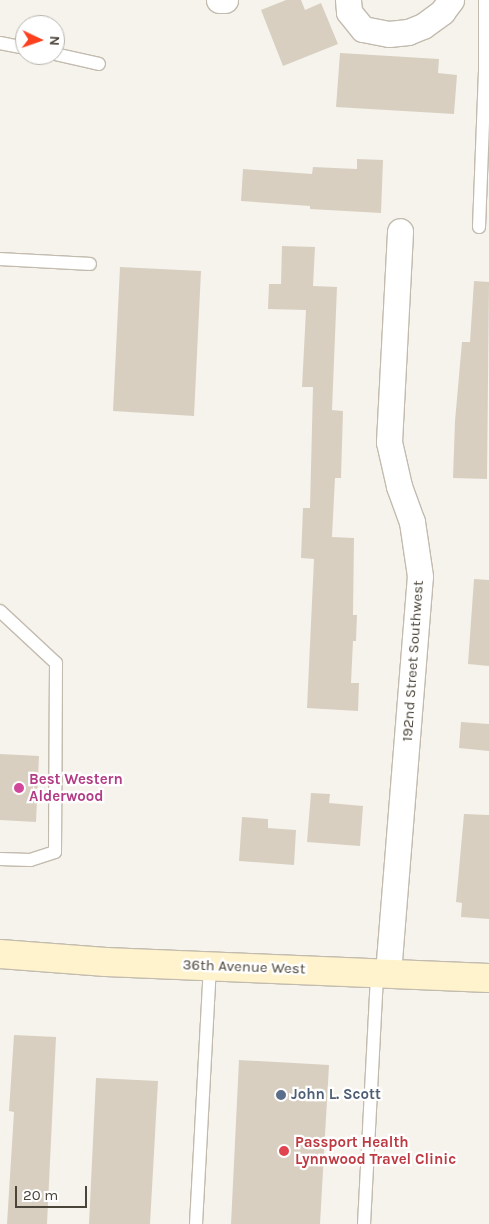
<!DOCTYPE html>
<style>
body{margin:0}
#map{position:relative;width:489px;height:1224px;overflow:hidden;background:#f6f3ec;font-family:Karla,sans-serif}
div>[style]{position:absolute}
.building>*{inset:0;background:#d8cfc1}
.roads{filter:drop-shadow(1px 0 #c2bbae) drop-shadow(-1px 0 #c2bbae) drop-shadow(0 1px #c2bbae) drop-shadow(0 -1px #c2bbae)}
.service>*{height:12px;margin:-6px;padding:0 6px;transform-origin:6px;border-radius:6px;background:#fff}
.minor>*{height:25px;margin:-12.5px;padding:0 12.5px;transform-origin:12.5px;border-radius:12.5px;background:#fff}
.secondary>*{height:28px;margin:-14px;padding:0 14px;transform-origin:14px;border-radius:14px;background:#fff3cd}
.dots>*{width:14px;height:14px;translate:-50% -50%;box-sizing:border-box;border:2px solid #fff;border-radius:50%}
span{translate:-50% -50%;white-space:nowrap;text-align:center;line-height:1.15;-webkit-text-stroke:4.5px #fff;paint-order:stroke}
.street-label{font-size:15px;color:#4b4439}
.hotel-label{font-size:15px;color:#b23c85;font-weight:700}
.left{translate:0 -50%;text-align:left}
.service-label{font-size:15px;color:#4e5e75;font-weight:700}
.health-label{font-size:15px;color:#be3a42;font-weight:700}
.north{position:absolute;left:15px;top:15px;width:50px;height:50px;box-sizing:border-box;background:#fff;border:1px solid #b7b4b0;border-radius:50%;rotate:93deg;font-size:14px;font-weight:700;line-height:20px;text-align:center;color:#4b4439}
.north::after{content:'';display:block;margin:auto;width:18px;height:22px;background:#fc3f1d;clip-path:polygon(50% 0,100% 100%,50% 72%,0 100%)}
.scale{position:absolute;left:15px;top:1186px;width:72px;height:22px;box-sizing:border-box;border:2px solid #4b4439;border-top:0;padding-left:6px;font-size:15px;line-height:18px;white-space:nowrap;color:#4b4439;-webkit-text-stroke:4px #fff;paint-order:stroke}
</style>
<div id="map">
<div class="building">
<div style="clip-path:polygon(286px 0,301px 0,305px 10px,321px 3px,338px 44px,283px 66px,261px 10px)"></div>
<div style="clip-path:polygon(340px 53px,439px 59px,438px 73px,457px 75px,454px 114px,336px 107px)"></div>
<div style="clip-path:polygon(357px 159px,383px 160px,381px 213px,310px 209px,310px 206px,241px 201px,243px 169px,312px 174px,313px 167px,357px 169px)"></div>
<div style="clip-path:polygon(282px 246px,315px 247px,313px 286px,337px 287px,332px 410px,343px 411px,341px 478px,335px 478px,332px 537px,354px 538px,353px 615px,357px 615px,356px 641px,353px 641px,351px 683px,359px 683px,358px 711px,307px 708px,314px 559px,301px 558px,303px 508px,310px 508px,313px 387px,302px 387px,306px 310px,268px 309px,269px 284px,281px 284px)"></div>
<div style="clip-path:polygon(120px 267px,201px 271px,194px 416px,113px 411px)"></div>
<div style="clip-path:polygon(474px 281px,489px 282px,487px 479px,453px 478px,455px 421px,462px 342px,470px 342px)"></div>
<div style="clip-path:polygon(474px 579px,489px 580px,489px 666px,468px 664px)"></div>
<div style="clip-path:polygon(461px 722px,489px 724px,489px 751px,459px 748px)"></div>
<div style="clip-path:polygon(0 754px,39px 756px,36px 822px,0 820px)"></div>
<div style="clip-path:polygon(311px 793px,330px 794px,329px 803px,363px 806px,360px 846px,307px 842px)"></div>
<div style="clip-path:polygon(464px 814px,489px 815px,489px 919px,461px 917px,462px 903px,456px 902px)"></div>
<div style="clip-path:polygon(242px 817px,268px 819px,268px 828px,296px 830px,294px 865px,239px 861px)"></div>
<div style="clip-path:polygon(14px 1035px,56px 1037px,47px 1224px,7px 1224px,14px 1112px,9px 1111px)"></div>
<div style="clip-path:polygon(239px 1060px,329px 1065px,320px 1224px,231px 1224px)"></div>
<div style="clip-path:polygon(96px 1078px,158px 1081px,150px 1224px,89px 1224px)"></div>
</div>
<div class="roads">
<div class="service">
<div style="left:0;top:43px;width:25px;rotate:11deg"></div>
<div style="left:55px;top:54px;width:45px;rotate:12.8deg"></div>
<div style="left:479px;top:227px;width:155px;rotate:-87.8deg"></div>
<div style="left:485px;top:72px;width:72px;rotate:-90deg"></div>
<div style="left:0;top:259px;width:90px;rotate:3.2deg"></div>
<div style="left:0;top:611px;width:76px;rotate:42.9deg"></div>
<div style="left:56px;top:663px;width:189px;rotate:90.3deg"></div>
<div style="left:55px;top:852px;width:26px;rotate:162deg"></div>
<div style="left:30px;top:860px;width:30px;rotate:-178deg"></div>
<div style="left:196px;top:1224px;width:258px;rotate:-86.9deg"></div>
<div style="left:364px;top:1224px;width:251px;rotate:-87deg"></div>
</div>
<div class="minor">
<div style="left:219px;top:0;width:6px"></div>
<div style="left:348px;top:0;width:12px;rotate:85deg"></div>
<div style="left:349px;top:12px;width:22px;rotate:51deg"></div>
<div style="left:363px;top:29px;width:26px;rotate:11deg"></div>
<div style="left:389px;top:34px;width:19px;rotate:-6deg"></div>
<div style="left:408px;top:32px;width:16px;rotate:-22deg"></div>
<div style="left:423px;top:26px;width:24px;rotate:-36deg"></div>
<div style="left:442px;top:12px;width:15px;rotate:-53deg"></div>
<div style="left:388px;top:973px;width:398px;rotate:-85.4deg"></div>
<div style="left:420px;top:576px;width:55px;rotate:-98.4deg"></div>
<div style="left:412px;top:522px;width:38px;rotate:-110deg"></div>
<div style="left:399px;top:486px;width:45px;rotate:-102.8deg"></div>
<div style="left:389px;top:442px;width:211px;rotate:-87deg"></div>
</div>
<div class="secondary">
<div style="left:0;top:954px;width:106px;rotate:4.3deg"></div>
<div style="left:106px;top:962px;width:383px;rotate:2.4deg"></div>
</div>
</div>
<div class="dots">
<div style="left:19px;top:788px;background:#d1479c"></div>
<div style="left:281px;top:1095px;background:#5c6f8a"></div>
<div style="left:284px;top:1151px;background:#e0444e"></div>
</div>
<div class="street-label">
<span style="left:413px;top:661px;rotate:-86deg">192nd Street Southwest</span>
<span style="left:244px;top:967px;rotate:2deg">36th Avenue West</span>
</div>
<div class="hotel-label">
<span class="left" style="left:29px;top:788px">Best Western<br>Alderwood</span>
</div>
<div class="service-label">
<span class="left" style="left:291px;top:1095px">John L. Scott</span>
</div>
<div class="health-label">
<span class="left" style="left:295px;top:1151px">Passport Health<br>Lynnwood Travel Clinic</span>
</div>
<div class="north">N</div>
<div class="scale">20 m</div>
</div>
